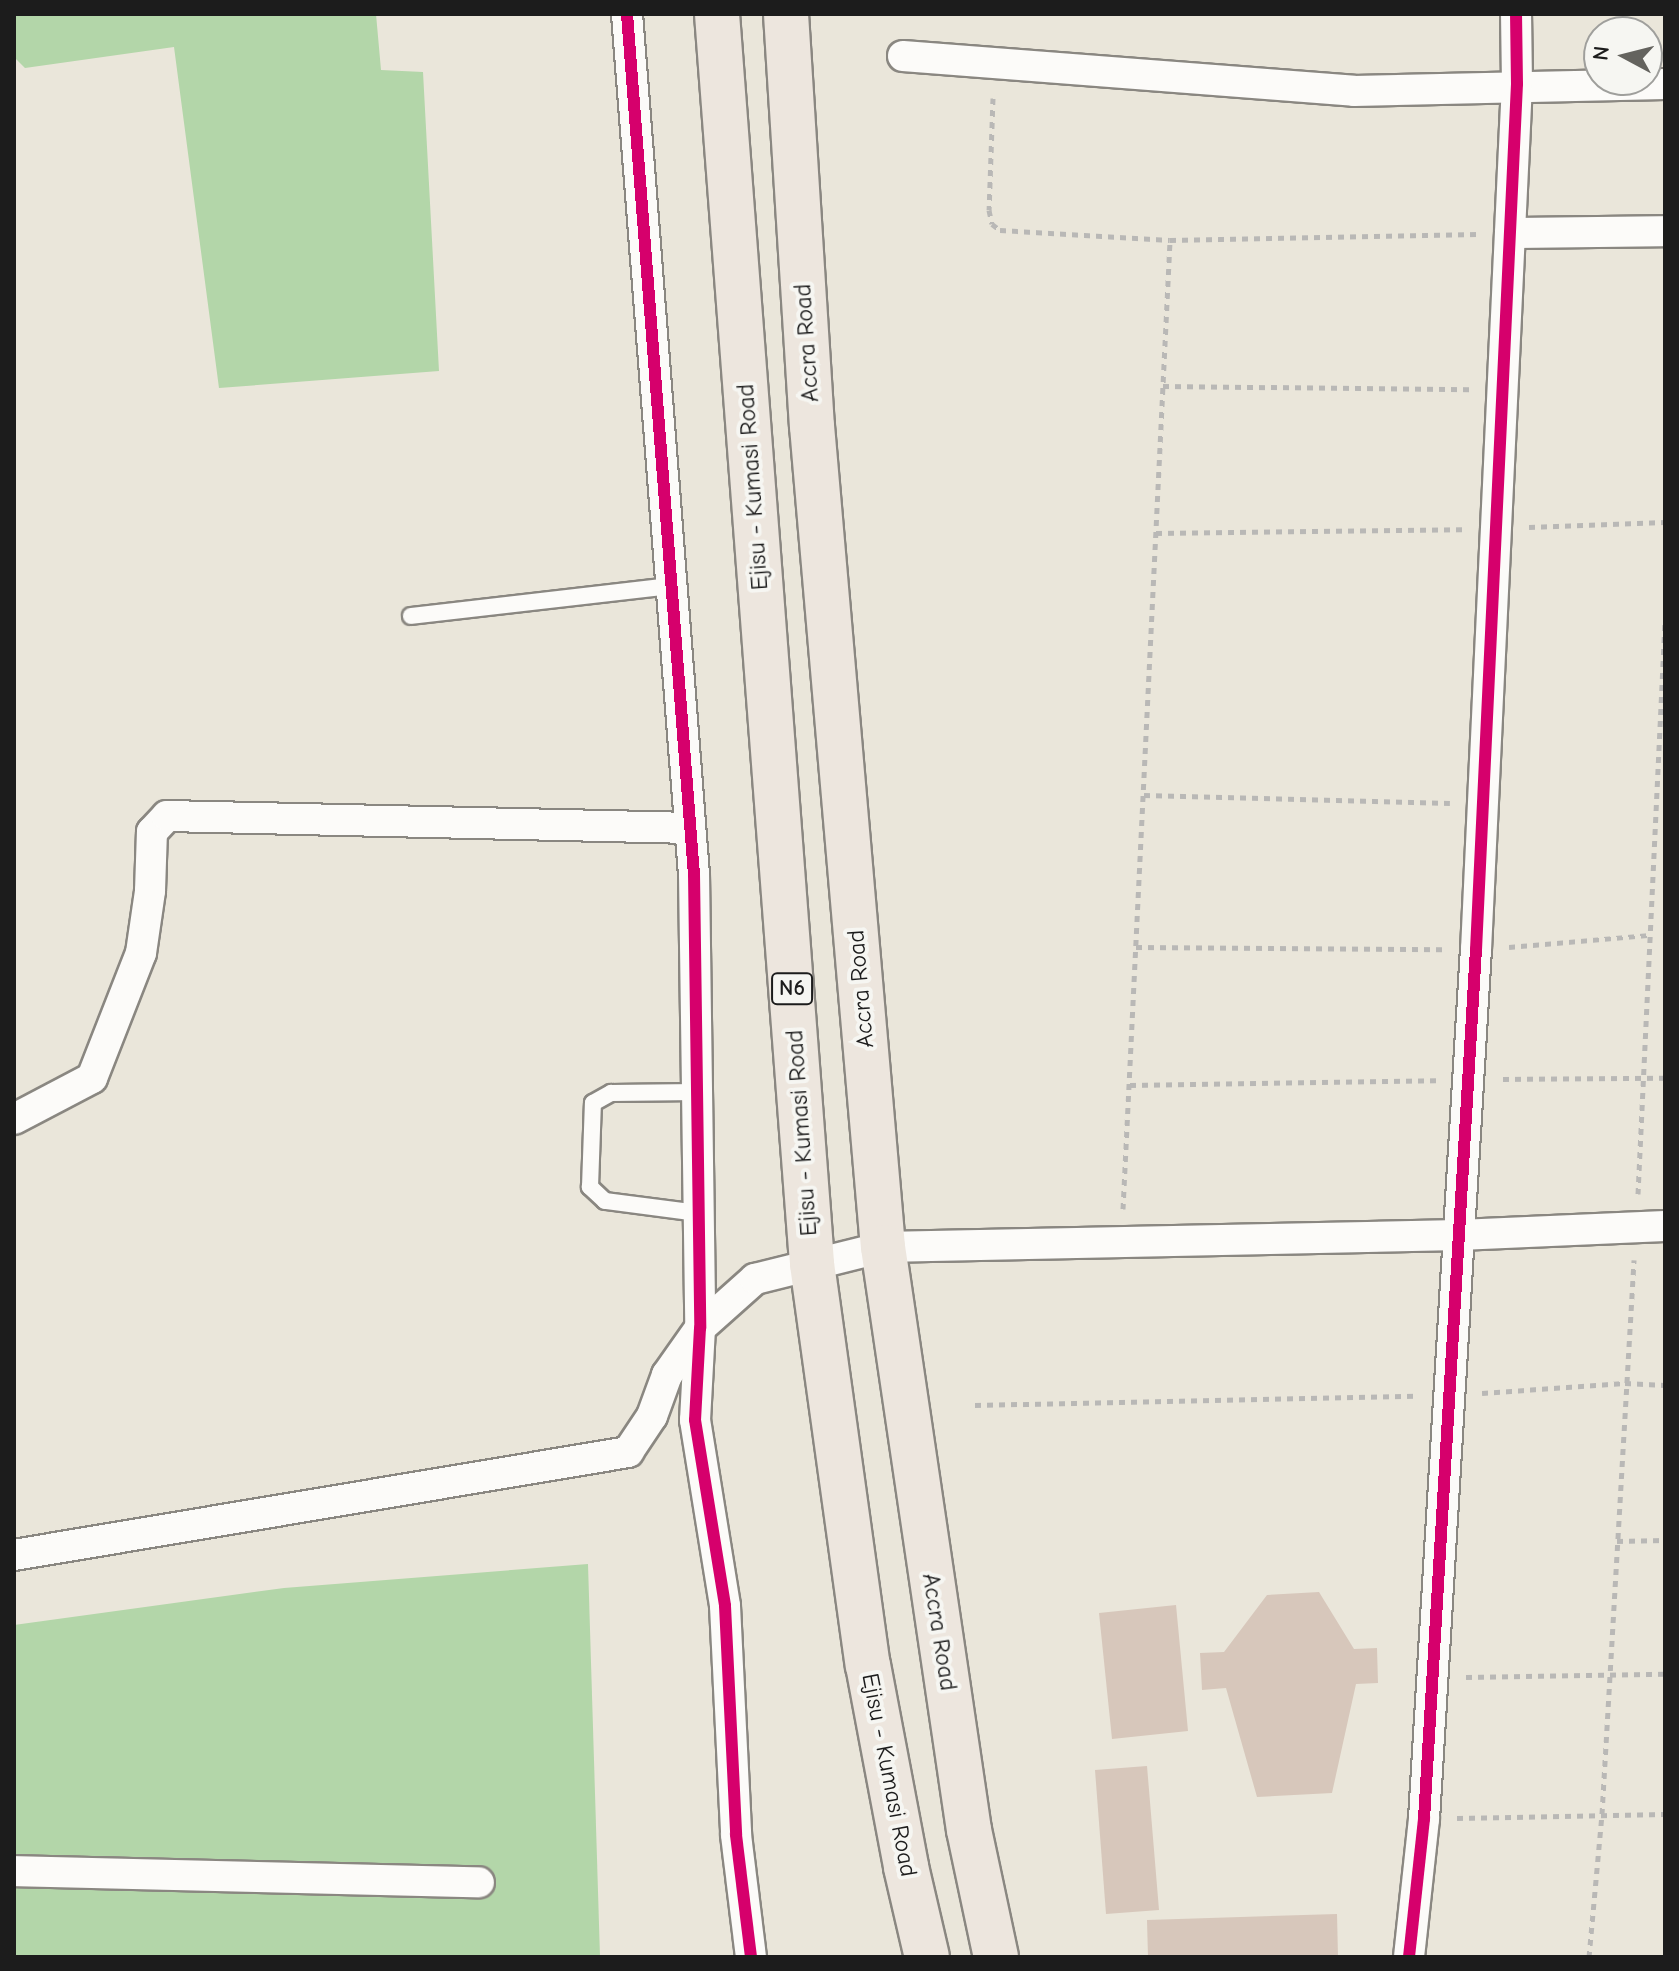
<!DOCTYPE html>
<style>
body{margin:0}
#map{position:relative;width:1679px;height:1971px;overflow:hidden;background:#eae6da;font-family:"Comic Neue",sans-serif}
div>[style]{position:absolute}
.green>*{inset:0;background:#b3d6a9}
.building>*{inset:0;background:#d7c7bb}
.path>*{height:5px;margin-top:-2.5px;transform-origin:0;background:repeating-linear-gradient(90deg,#b9b8b6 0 6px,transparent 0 12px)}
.roads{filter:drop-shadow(2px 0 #8a8781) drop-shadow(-2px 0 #8a8781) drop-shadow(0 2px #8a8781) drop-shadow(0 -2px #8a8781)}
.lane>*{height:16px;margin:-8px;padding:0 8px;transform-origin:8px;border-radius:8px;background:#fcfbf9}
.street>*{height:30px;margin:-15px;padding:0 15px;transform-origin:15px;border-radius:15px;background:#fcfbf9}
.highway>*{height:44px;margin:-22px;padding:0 22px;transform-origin:22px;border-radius:22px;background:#ede6de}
.cycleway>*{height:12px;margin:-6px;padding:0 6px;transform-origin:6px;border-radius:6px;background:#d6006c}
span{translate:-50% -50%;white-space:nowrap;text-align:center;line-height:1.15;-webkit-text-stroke:8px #f6f6f2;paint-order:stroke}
.shield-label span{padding:2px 6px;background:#f6f6f2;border:2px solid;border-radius:6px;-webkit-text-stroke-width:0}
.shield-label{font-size:22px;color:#1c1c1c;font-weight:700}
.street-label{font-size:24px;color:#1c1c1c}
.frame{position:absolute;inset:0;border:16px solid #1c1c1c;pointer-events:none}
.north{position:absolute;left:1583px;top:16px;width:80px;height:80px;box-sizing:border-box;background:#f6f6f2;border:2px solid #9f9f9c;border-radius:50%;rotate:277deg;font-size:22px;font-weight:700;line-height:32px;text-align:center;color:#1c1c1c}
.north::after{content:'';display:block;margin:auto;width:28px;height:36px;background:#64635e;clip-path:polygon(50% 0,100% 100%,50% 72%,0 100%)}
</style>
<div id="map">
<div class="green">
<div style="clip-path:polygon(14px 14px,376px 14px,381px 70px,423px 72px,439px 371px,219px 388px,174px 47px,25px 68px,14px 57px)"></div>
<div style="clip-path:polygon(588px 1564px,600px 1957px,14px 1957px,14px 1625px,284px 1588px)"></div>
</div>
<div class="building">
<div style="clip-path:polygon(1319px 1592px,1354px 1649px,1377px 1648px,1378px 1683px,1356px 1684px,1332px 1793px,1257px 1797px,1226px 1688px,1202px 1690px,1200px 1653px,1224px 1652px,1267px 1595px)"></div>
<div style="clip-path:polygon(1176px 1605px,1188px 1731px,1112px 1739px,1099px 1613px)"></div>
<div style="clip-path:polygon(1147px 1766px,1159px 1910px,1106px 1914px,1095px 1770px)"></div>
<div style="clip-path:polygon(1337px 1914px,1338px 1957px,1148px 1957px,1147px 1920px)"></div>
</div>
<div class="path">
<div style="left:993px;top:98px;width:112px;rotate:92deg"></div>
<div style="left:989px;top:210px;width:14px;rotate:78deg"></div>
<div style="left:992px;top:224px;width:10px;rotate:37deg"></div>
<div style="left:1000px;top:230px;width:170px;rotate:3.4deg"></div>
<div style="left:1163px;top:386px;width:307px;rotate:0.6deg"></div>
<div style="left:1529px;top:527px;width:136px;rotate:-2.1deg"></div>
<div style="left:1156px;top:533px;width:307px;rotate:-0.7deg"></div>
<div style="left:1144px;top:795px;width:306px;rotate:1.5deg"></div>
<div style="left:1136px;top:947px;width:307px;rotate:0.4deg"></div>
<div style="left:1509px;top:947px;width:142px;rotate:-4.9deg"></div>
<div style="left:1503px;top:1079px;width:162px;rotate:-0.4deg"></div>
<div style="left:1130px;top:1085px;width:307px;rotate:-0.9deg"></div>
<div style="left:1638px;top:1194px;width:574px;rotate:-87.3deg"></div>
<div style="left:1123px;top:1209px;width:970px;rotate:-87.22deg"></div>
<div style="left:1170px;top:240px;width:308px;rotate:-1.1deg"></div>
<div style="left:1482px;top:1393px;width:143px;rotate:-4deg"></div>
<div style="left:1625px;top:1383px;width:40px;rotate:2.9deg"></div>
<div style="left:975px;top:1405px;width:441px;rotate:-1.2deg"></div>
<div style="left:1617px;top:1541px;width:48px;rotate:-1.2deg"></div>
<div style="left:1466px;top:1677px;width:199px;rotate:-0.9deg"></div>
<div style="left:1457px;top:1818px;width:208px;rotate:-1.1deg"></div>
<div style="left:1589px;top:1957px;width:144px;rotate:-84.8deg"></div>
<div style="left:1602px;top:1814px;width:555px;rotate:-86.69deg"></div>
</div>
<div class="roads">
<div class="lane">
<div style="left:411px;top:616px;width:262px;rotate:-6.6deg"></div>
<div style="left:698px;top:1213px;width:94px;rotate:-172.6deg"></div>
<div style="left:605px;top:1201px;width:21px;rotate:-137deg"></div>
<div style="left:590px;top:1187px;width:84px;rotate:-88deg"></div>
<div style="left:593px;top:1103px;width:21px;rotate:-29deg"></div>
<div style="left:611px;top:1093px;width:87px;rotate:-0.7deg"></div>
</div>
<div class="street">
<div style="left:627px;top:14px;width:863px;rotate:85.55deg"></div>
<div style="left:694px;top:874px;width:454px;rotate:89.2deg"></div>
<div style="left:700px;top:1328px;width:92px;rotate:93.1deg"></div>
<div style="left:695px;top:1420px;width:188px;rotate:80.8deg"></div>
<div style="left:725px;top:1606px;width:229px;rotate:87.2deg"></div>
<div style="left:736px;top:1835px;width:123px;rotate:83deg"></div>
<div style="left:903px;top:56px;width:452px;rotate:4.4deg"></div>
<div style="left:1354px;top:91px;width:311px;rotate:-1.3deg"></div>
<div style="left:1510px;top:233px;width:155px;rotate:-0.7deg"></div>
<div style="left:14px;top:1119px;width:88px;rotate:-27.7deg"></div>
<div style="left:92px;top:1078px;width:134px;rotate:-68.6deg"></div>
<div style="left:141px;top:953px;width:63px;rotate:-81.7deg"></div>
<div style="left:150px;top:891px;width:59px;rotate:-88.1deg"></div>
<div style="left:152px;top:832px;width:22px;rotate:-47deg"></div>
<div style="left:167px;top:816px;width:523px;rotate:1.31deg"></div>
<div style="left:14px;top:1555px;width:623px;rotate:-9.52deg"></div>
<div style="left:628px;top:1452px;width:43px;rotate:-56.3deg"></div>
<div style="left:652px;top:1416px;width:44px;rotate:-69.9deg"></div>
<div style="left:667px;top:1375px;width:57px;rotate:-54.9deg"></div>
<div style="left:700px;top:1328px;width:74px;rotate:-41.7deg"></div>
<div style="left:755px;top:1279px;width:132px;rotate:-14deg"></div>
<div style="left:883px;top:1247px;width:576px;rotate:-1.19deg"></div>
<div style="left:1459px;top:1235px;width:206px;rotate:-2.5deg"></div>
<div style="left:14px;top:1871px;width:465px;rotate:1.4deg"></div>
<div style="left:1409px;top:1957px;width:139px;rotate:-83.8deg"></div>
<div style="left:1424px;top:1819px;width:871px;rotate:-86.58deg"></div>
<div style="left:1476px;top:950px;width:867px;rotate:-87.29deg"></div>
<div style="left:1517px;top:84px;width:70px;rotate:-90.8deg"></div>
</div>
<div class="highway">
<div style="left:717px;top:14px;width:1254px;rotate:85.65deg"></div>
<div style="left:812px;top:1264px;width:405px;rotate:82.1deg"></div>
<div style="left:868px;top:1665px;width:206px;rotate:79.3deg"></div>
<div style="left:906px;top:1867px;width:92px;rotate:76.9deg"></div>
<div style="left:786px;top:14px;width:413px;rotate:86.4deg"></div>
<div style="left:812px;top:426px;width:824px;rotate:85.06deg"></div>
<div style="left:883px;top:1247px;width:589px;rotate:81.61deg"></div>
<div style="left:969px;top:1830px;width:130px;rotate:78deg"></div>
</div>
</div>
<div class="cycleway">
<div style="left:627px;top:14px;width:863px;rotate:85.55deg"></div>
<div style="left:694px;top:874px;width:454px;rotate:89.2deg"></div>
<div style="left:700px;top:1328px;width:92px;rotate:93.1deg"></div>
<div style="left:695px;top:1420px;width:188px;rotate:80.8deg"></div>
<div style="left:725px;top:1606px;width:229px;rotate:87.2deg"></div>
<div style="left:736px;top:1835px;width:123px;rotate:83deg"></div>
<div style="left:1409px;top:1957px;width:139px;rotate:-83.8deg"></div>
<div style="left:1424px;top:1819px;width:871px;rotate:-86.58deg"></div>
<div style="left:1476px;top:950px;width:867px;rotate:-87.29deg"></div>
<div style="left:1517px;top:84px;width:70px;rotate:-90.8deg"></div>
</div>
<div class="shield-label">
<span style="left:792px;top:989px">N6</span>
</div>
<div class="street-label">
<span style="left:807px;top:343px;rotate:-94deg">Accra Road</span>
<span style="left:753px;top:487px;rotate:-94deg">Ejisu - Kumasi Road</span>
<span style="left:861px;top:989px;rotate:-95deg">Accra Road</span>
<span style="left:802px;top:1133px;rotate:-94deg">Ejisu - Kumasi Road</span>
<span style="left:939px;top:1632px;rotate:81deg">Accra Road</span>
<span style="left:889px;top:1775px;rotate:79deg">Ejisu - Kumasi Road</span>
</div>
<div class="frame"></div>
<div class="north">N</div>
</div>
